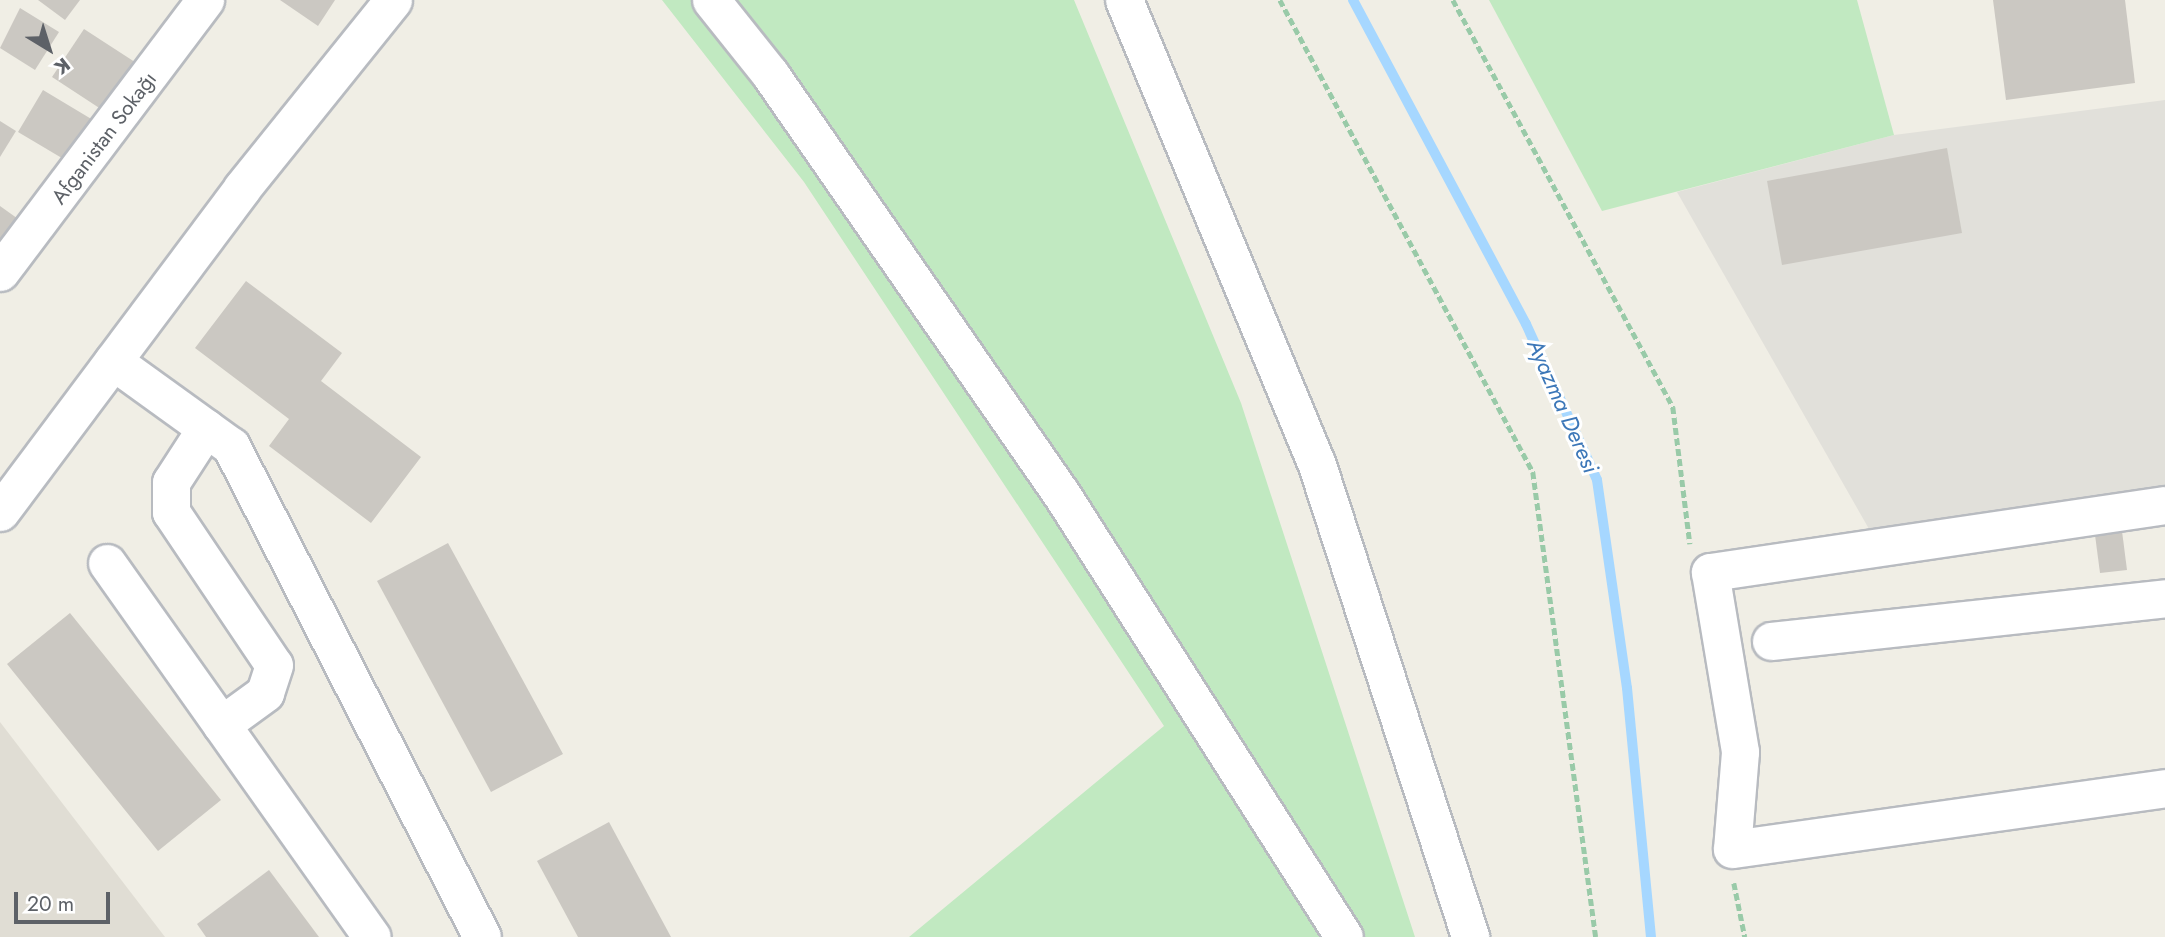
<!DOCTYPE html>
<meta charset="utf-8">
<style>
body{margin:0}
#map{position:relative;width:2165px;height:937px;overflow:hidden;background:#f0eee5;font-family:Jost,sans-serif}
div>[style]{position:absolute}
.industrial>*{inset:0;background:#e1e0da}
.education>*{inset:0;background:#e0ddd4}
.green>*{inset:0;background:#c1e9c1}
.stream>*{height:10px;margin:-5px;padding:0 5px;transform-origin:5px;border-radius:5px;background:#a6d7ff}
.building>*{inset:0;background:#cbc8c2}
.path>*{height:4.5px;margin-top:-2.25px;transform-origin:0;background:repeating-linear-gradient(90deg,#99caa8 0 7px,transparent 0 10.5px)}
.roads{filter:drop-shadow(2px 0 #b8bbc0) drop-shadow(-2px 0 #b8bbc0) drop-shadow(0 2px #b8bbc0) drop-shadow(0 -2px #b8bbc0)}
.minor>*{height:37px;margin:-18.5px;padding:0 18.5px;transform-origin:18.5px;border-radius:18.5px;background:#fff}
span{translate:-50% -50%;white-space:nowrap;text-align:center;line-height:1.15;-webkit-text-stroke:6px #fff;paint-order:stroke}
.street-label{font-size:21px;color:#5d6167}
.water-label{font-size:23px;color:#3c77b8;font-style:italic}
.north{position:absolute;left:14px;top:14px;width:70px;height:70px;-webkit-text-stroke:5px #fff;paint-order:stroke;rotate:142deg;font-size:19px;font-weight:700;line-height:28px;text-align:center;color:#5d6167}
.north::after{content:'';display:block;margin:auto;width:24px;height:32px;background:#5d6167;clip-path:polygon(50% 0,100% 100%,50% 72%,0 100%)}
.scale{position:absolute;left:14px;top:892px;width:96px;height:32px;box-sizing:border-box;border:4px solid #5d6167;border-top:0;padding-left:9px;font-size:21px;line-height:24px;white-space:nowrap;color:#5d6167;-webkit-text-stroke:5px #fff;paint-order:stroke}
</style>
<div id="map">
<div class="industrial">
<div style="clip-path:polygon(2165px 100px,2165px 509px,1877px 543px,1677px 192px,1894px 135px)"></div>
</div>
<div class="education">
<div style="clip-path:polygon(0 722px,165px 937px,0 937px)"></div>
</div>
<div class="green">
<div style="clip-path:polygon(662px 0,1074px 0,1241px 403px,1415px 937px,909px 937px,1164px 726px,804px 182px)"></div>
<div style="clip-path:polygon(1489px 0,1857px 0,1894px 135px,1602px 211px)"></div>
</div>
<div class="stream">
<div style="left:1353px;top:0;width:367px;rotate:61.9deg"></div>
<div style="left:1526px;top:324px;width:171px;rotate:65.5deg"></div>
<div style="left:1597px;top:480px;width:210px;rotate:81.8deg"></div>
<div style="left:1627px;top:688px;width:250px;rotate:84.5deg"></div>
</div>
<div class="building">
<div style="clip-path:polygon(38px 0,80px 0,65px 20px)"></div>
<div style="clip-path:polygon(280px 0,335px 0,318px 26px)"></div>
<div style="clip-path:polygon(1993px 0,2125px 0,2135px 83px,2006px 100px)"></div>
<div style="clip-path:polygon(20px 8px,59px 32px,35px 70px,0 48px)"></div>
<div style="clip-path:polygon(84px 29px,141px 66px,110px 115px,52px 77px)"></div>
<div style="clip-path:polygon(43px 90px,103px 126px,77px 167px,18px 132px)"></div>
<div style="clip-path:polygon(0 121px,16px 131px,0 157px)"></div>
<div style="clip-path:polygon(1947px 148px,1962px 233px,1782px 265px,1767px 181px)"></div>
<div style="clip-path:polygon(0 206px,21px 221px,0 252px)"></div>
<div style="clip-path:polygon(246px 281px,342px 353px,321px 381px,421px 457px,371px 523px,269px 446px,289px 419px,195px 348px)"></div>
<div style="clip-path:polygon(2122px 531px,2127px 570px,2100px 573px,2095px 535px)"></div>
<div style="clip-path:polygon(448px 543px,563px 754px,491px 792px,377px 581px)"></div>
<div style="clip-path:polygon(70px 613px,221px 800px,158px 851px,7px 664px)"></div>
<div style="clip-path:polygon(609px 822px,671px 937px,578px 937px,537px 861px)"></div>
<div style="clip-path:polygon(269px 870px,319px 937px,206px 937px,197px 924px)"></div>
</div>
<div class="path">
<div style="left:1280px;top:0;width:536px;rotate:61.81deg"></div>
<div style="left:1533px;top:472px;width:469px;rotate:82.3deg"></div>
<div style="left:1453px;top:0;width:463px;rotate:61.6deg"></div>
<div style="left:1673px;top:407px;width:138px;rotate:82.9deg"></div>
<div style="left:1734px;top:883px;width:55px;rotate:78.5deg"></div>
</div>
<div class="roads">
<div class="minor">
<div style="left:711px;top:0;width:95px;rotate:51.4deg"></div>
<div style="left:770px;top:74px;width:512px;rotate:55.26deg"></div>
<div style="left:1062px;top:495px;width:524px;rotate:57.46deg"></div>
<div style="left:1124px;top:0;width:503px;rotate:67.46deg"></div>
<div style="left:1317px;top:465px;width:496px;rotate:72deg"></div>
<div style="left:0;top:272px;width:341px;rotate:-53deg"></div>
<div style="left:113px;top:361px;width:145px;rotate:35.8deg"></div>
<div style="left:231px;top:446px;width:551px;rotate:62.92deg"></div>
<div style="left:206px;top:428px;width:64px;rotate:122.9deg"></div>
<div style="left:171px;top:482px;width:30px;rotate:90deg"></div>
<div style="left:171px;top:512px;width:184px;rotate:56.1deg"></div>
<div style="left:274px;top:665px;width:29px;rotate:108deg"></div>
<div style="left:265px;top:693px;width:54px;rotate:144deg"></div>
<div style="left:2165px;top:505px;width:460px;rotate:171.6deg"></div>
<div style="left:1710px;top:572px;width:182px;rotate:80.5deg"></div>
<div style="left:1740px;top:752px;width:97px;rotate:94.7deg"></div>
<div style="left:1732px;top:849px;width:437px;rotate:-8deg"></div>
<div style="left:0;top:512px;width:404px;rotate:-53.2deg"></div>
<div style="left:242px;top:188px;width:241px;rotate:-51.2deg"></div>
<div style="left:107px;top:563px;width:458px;rotate:54.7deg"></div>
<div style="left:1771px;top:641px;width:396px;rotate:-6.2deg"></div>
</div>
</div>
<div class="street-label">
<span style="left:104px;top:138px;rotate:-53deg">Afganistan Sokağı</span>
</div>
<div class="water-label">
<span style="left:1563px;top:406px;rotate:66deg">Ayazma Deresi</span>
</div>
<div class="north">K</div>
<div class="scale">20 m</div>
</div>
